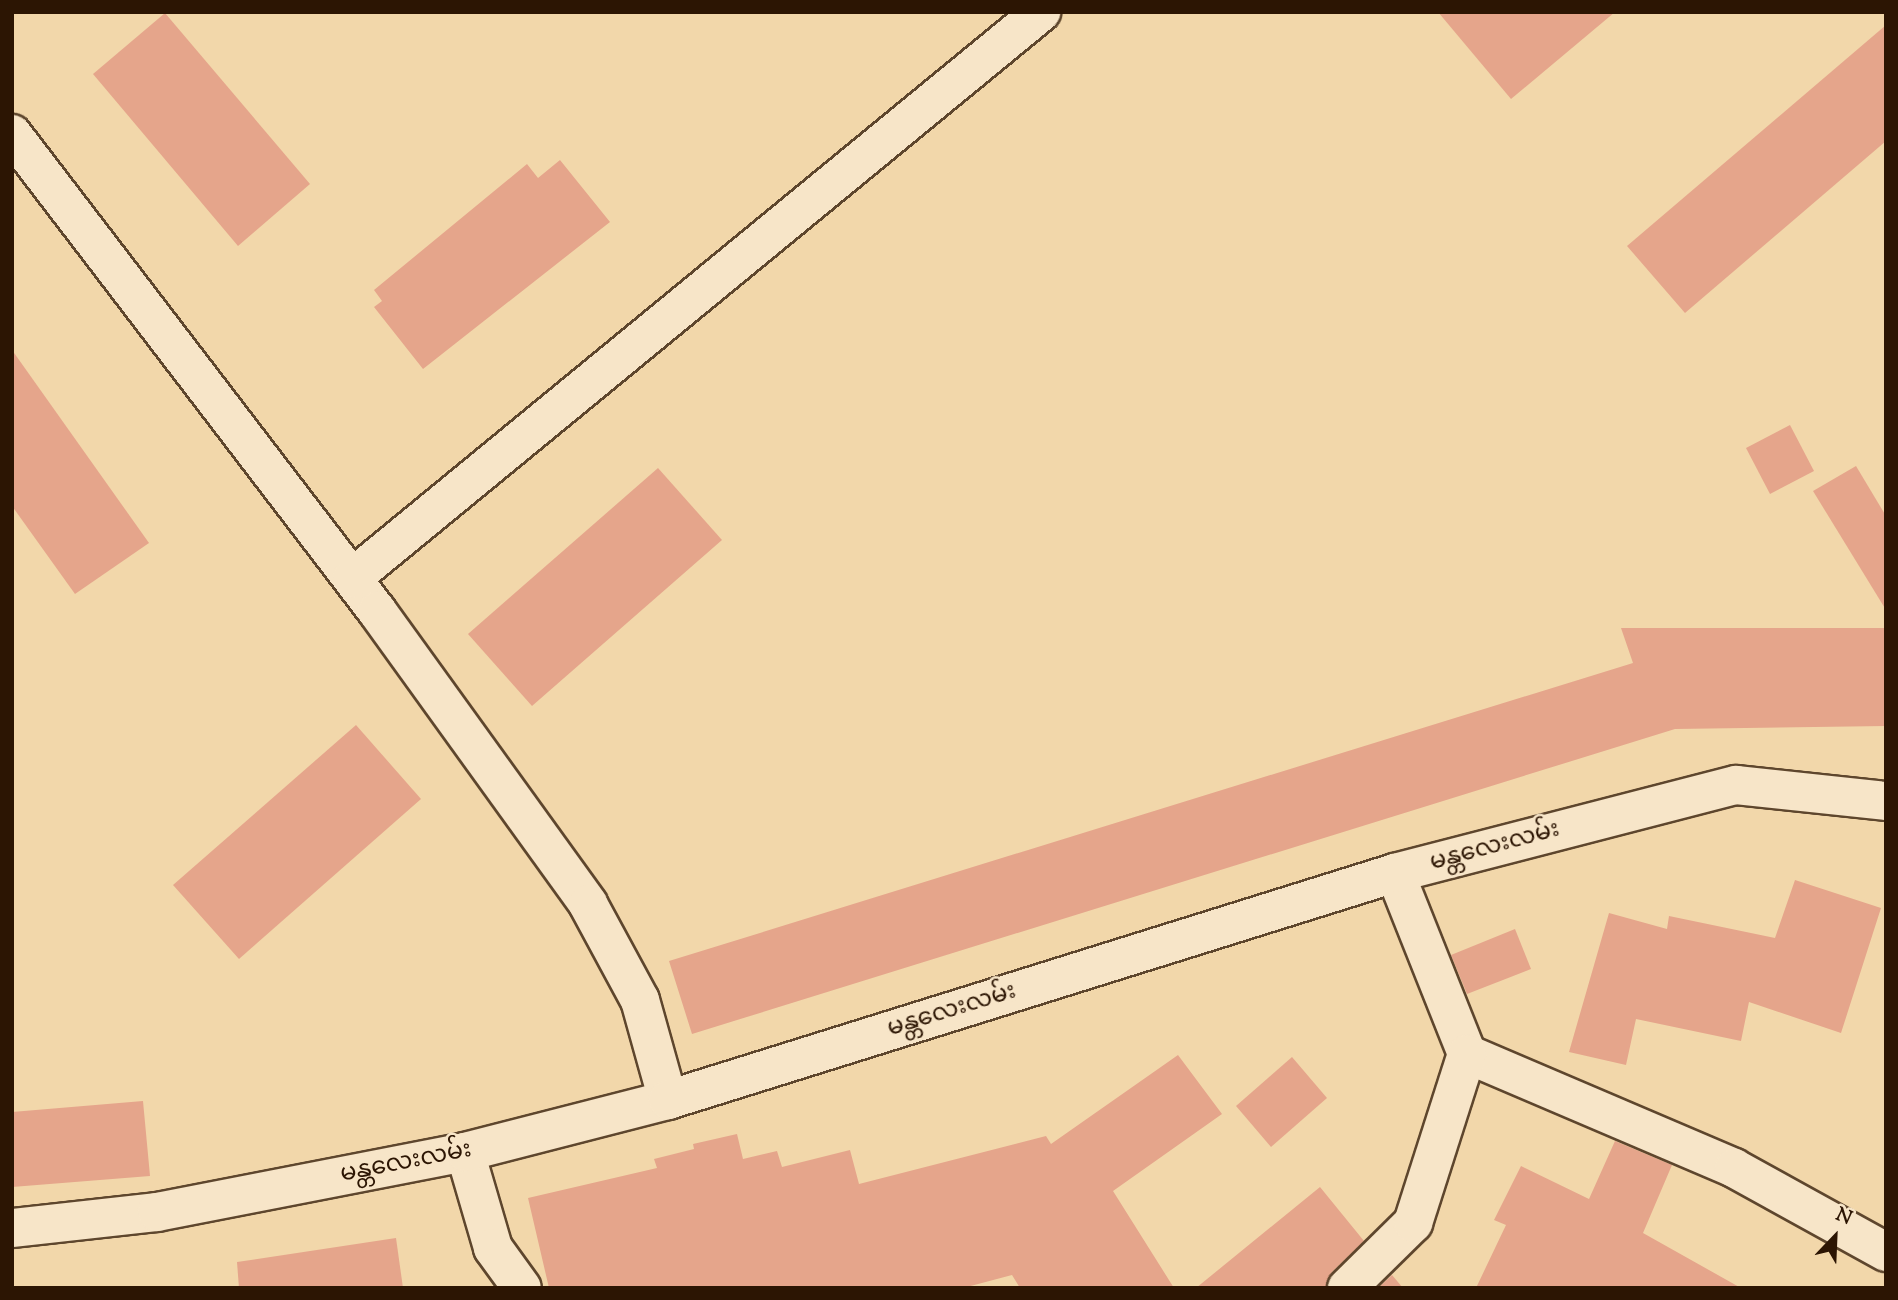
<!DOCTYPE html>
<meta charset="utf-8">
<style>
body{margin:0}
#map{position:relative;width:1898px;height:1300px;overflow:hidden;background:#f2d7aa;font-family:"Sorts Mill Goudy","Noto Sans Myanmar",serif}
div>[style]{position:absolute}
.building>*{inset:0;background:#e5a58b}
.roads{filter:drop-shadow(2px 0 #5e462d) drop-shadow(-2px 0 #5e462d) drop-shadow(0 2px #5e462d) drop-shadow(0 -2px #5e462d)}
.minor>*{height:38px;margin:-19px;padding:0 19px;transform-origin:19px;border-radius:19px;background:#f7e5c8}
.tertiary>*{height:38px;margin:-19px;padding:0 19px;transform-origin:19px;border-radius:19px;background:#f7e5c8}
.secondary>*{height:38px;margin:-19px;padding:0 19px;transform-origin:19px;border-radius:19px;background:#f7e5c8}
span{translate:-50% -50%;white-space:nowrap;text-align:center;line-height:1.15;-webkit-text-stroke:5px #f7e5c8;paint-order:stroke}
.street-label{font-size:24px;color:#2c1503}
.frame{position:absolute;inset:0;border:14px solid #2c1503;pointer-events:none}
.north{position:absolute;left:1800px;top:1202px;width:70px;height:70px;-webkit-text-stroke:5px #f7e5c8;paint-order:stroke;rotate:23deg;font-size:19px;font-weight:700;line-height:28px;text-align:center;color:#2c1503}
.north::after{content:'';display:block;margin:auto;width:24px;height:32px;background:#2c1503;clip-path:polygon(50% 0,100% 100%,50% 72%,0 100%)}
</style>
<div id="map">
<div class="building">
<div style="clip-path:polygon(1438px 12px,1615px 12px,1511px 99px)"></div>
<div style="clip-path:polygon(165px 13px,310px 184px,238px 246px,93px 74px)"></div>
<div style="clip-path:polygon(1886px 25px,1886px 141px,1685px 313px,1627px 246px)"></div>
<div style="clip-path:polygon(560px 160px,610px 222px,423px 369px,374px 307px,382px 301px,374px 290px,527px 164px,538px 178px)"></div>
<div style="clip-path:polygon(12px 350px,149px 543px,75px 594px,12px 506px)"></div>
<div style="clip-path:polygon(1790px 425px,1814px 471px,1770px 494px,1746px 448px)"></div>
<div style="clip-path:polygon(1856px 466px,1886px 516px,1886px 610px,1813px 491px)"></div>
<div style="clip-path:polygon(658px 468px,722px 540px,532px 706px,468px 634px)"></div>
<div style="clip-path:polygon(1621px 628px,1886px 628px,1886px 726px,1675px 729px,692px 1034px,669px 961px,1633px 663px)"></div>
<div style="clip-path:polygon(356px 725px,421px 799px,239px 959px,173px 885px)"></div>
<div style="clip-path:polygon(1795px 880px,1881px 908px,1841px 1033px,1749px 1002px,1741px 1041px,1636px 1019px,1626px 1065px,1569px 1052px,1609px 913px,1667px 929px,1669px 916px,1775px 938px)"></div>
<div style="clip-path:polygon(1515px 929px,1531px 969px,1467px 994px,1451px 955px)"></div>
<div style="clip-path:polygon(1178px 1055px,1222px 1114px,1113px 1191px,1174px 1288px,1020px 1288px,1012px 1275px,963px 1288px,549px 1288px,528px 1198px,657px 1168px,654px 1159px,694px 1149px,693px 1144px,737px 1134px,743px 1159px,777px 1151px,782px 1167px,850px 1150px,859px 1184px,1046px 1136px,1051px 1144px)"></div>
<div style="clip-path:polygon(1292px 1057px,1327px 1098px,1271px 1147px,1236px 1106px)"></div>
<div style="clip-path:polygon(143px 1101px,150px 1176px,12px 1187px,12px 1112px)"></div>
<div style="clip-path:polygon(1615px 1141px,1672px 1165px,1643px 1233px,1741px 1288px,1476px 1288px,1506px 1225px,1494px 1220px,1521px 1166px,1589px 1199px)"></div>
<div style="clip-path:polygon(1320px 1187px,1364px 1241px,1332px 1272px,1326px 1288px,1196px 1288px)"></div>
<div style="clip-path:polygon(396px 1238px,403px 1288px,239px 1288px,237px 1262px)"></div>
<div style="clip-path:polygon(1392px 1275px,1403px 1288px,1378px 1288px)"></div>
</div>
<div class="roads">
<div class="minor">
<div style="left:12px;top:134px;width:601px;rotate:52.58deg"></div>
<div style="left:377px;top:611px;width:361px;rotate:54.2deg"></div>
<div style="left:588px;top:904px;width:109px;rotate:61.6deg"></div>
<div style="left:640px;top:1000px;width:104px;rotate:74.4deg"></div>
<div style="left:352px;top:578px;width:892px;rotate:-39.4deg"></div>
<div style="left:1395px;top:873px;width:195px;rotate:68.3deg"></div>
<div style="left:1467px;top:1054px;width:290px;rotate:23.1deg"></div>
<div style="left:1734px;top:1168px;width:174px;rotate:28.9deg"></div>
<div style="left:1347px;top:1288px;width:93px;rotate:-44.6deg"></div>
<div style="left:1413px;top:1223px;width:177px;rotate:-72.3deg"></div>
</div>
<div class="tertiary">
<div style="left:465px;top:1152px;width:100px;rotate:73.7deg"></div>
<div style="left:493px;top:1248px;width:49px;rotate:54.1deg"></div>
</div>
<div class="secondary">
<div style="left:12px;top:1228px;width:146px;rotate:-6.3deg"></div>
<div style="left:157px;top:1212px;width:314px;rotate:-11deg"></div>
<div style="left:465px;top:1152px;width:210px;rotate:-14.4deg"></div>
<div style="left:668px;top:1100px;width:762px;rotate:-17.34deg"></div>
<div style="left:1395px;top:873px;width:352px;rotate:-14.5deg"></div>
<div style="left:1736px;top:785px;width:151px;rotate:6.1deg"></div>
</div>
</div>
<div class="street-label">
<span style="left:1495px;top:847px;rotate:-15deg">မန္တလေးလမ်း</span>
<span style="left:952px;top:1011px;rotate:-17deg">မန္တလေးလမ်း</span>
<span style="left:406px;top:1163px;rotate:-11deg">မန္တလေးလမ်း</span>
</div>
<div class="frame"></div>
<div class="north">N</div>
</div>
